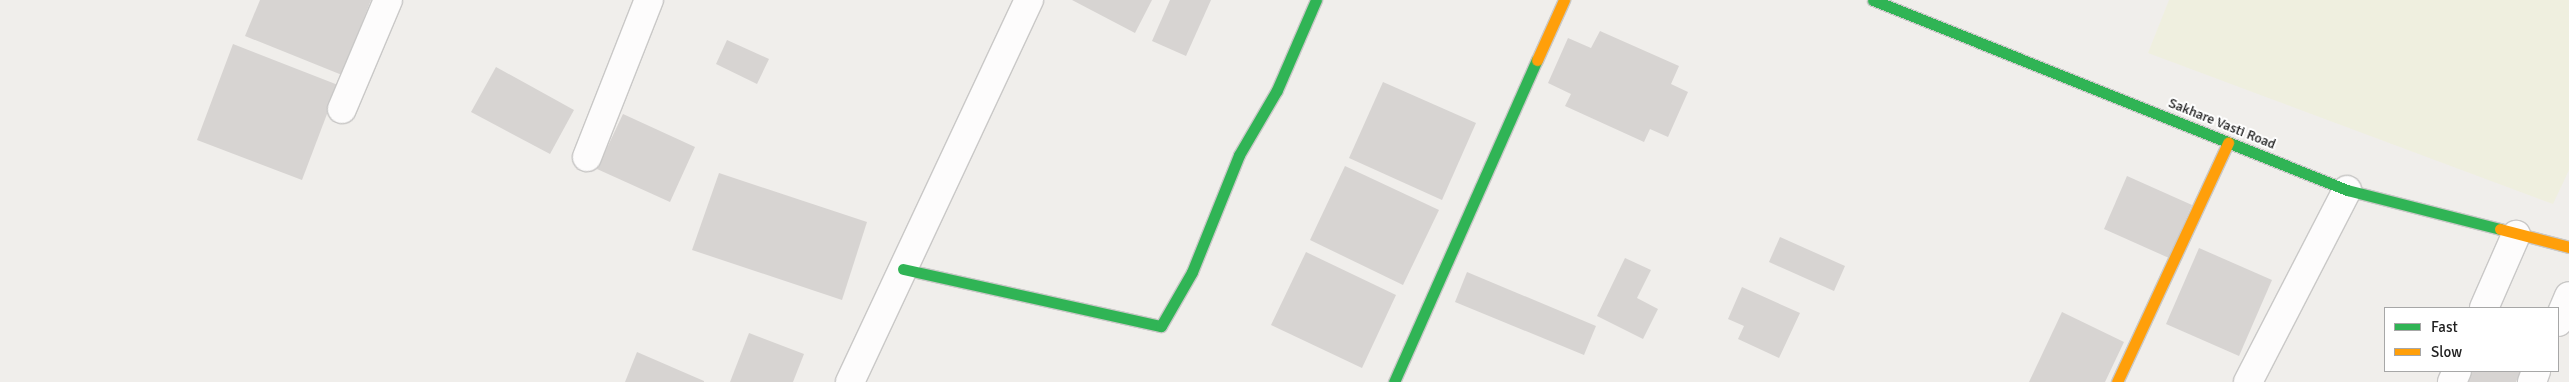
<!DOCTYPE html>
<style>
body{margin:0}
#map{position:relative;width:2569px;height:382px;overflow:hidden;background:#f0eeeb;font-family:Signika,sans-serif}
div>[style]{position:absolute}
.farmland>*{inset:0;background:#efefdf}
.building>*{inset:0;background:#d7d4d2}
.roads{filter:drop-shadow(1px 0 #c9c8c7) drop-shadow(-1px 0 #c9c8c7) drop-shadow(0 1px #c9c8c7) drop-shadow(0 -1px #c9c8c7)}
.street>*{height:28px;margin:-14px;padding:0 14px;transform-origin:14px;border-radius:14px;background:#fdfcfc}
.fast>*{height:11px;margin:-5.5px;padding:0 5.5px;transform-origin:5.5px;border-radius:5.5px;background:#30b455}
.slow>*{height:11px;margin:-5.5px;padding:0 5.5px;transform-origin:5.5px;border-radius:5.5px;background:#ff9f0a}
span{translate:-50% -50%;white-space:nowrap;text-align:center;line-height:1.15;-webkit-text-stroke:4px #fff;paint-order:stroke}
.street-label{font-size:14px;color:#222}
.legend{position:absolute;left:2384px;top:307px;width:175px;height:65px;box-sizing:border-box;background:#fff;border:1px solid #a7a7a7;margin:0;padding:6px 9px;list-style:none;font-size:15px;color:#222}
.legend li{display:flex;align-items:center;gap:10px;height:25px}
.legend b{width:25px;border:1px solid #a7a7a7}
</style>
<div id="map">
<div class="farmland">
<div style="clip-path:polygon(2169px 0,2569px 0,2569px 170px,2553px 204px,2148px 53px)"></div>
</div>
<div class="building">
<div style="clip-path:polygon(260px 0,371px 0,342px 75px,245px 36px)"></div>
<div style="clip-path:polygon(1072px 0,1152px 0,1135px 33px)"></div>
<div style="clip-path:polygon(1170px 0,1211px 0,1186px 56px,1152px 41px)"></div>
<div style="clip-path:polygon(1600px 31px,1679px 66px,1671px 84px,1688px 92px,1668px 137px,1650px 129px,1644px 142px,1565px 106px,1571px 94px,1548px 83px,1568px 38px,1591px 48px)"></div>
<div style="clip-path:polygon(727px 40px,769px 59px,757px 84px,716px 64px)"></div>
<div style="clip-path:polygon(233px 44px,338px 85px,302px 180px,197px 140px)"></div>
<div style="clip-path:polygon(496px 67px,574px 110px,550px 154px,471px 112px)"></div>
<div style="clip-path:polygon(1383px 82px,1476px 123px,1442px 200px,1349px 158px)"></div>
<div style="clip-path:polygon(623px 114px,695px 147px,670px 202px,597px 169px)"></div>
<div style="clip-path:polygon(1345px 166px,1439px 210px,1403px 285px,1310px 240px)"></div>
<div style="clip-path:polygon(719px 173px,867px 222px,842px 300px,692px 250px)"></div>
<div style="clip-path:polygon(2127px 176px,2192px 205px,2169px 258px,2104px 229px)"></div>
<div style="clip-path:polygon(1780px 237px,1845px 266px,1834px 291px,1769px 262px)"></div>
<div style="clip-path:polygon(2199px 248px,2272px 280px,2239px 356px,2166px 324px)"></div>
<div style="clip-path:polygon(1306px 252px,1396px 295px,1362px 368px,1271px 325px)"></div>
<div style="clip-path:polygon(1625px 258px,1651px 270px,1637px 298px,1658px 309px,1643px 339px,1597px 316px)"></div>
<div style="clip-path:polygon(1467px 272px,1596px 326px,1584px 355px,1455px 302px)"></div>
<div style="clip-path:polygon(1742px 287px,1800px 313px,1779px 358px,1738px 339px,1744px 326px,1728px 319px)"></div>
<div style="clip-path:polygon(2062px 312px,2124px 342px,2105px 382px,2029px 382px)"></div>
<div style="clip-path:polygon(749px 333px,804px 354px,793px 382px,730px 382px)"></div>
<div style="clip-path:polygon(637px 352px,704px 381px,704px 382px,625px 382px)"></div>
<div style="clip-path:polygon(2462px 371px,2521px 371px,2516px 382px,2457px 382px)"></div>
</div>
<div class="roads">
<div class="street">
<div style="left:342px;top:109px;width:118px;rotate:-67.1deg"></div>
<div style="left:587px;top:157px;width:169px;rotate:-68.5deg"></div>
<div style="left:2484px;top:308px;width:80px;rotate:-66.3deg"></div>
<div style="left:2558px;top:322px;width:28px;rotate:-67deg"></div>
<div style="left:850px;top:382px;width:422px;rotate:-64.9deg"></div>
<div style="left:2248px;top:382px;width:216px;rotate:-62.7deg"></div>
<div style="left:2452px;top:382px;width:12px;rotate:-66deg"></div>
<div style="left:2532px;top:382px;width:12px;rotate:-70deg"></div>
</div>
<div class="fast">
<div style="left:1873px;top:0;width:511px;rotate:21.84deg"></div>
<div style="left:2347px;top:190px;width:158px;rotate:14.3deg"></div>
<div style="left:903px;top:269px;width:264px;rotate:12.5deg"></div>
<div style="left:1161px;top:326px;width:62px;rotate:-60.1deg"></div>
<div style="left:1192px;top:272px;width:126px;rotate:-68.1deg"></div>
<div style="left:1239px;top:155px;width:75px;rotate:-59.7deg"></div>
<div style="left:1277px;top:90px;width:98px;rotate:-66.6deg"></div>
<div style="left:1394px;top:382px;width:352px;rotate:-66.1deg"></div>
</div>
<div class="slow">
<div style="left:1537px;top:60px;width:66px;rotate:-65.8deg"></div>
<div style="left:2500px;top:229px;width:71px;rotate:14.6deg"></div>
<div style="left:2117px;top:382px;width:264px;rotate:-65.1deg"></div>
</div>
</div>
<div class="street-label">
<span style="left:2222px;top:124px;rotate:22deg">Sakhare Vasti Road</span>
</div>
<ul class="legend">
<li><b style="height:6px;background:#30b455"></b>Fast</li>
<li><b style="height:6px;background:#ff9f0a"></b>Slow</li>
</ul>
</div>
